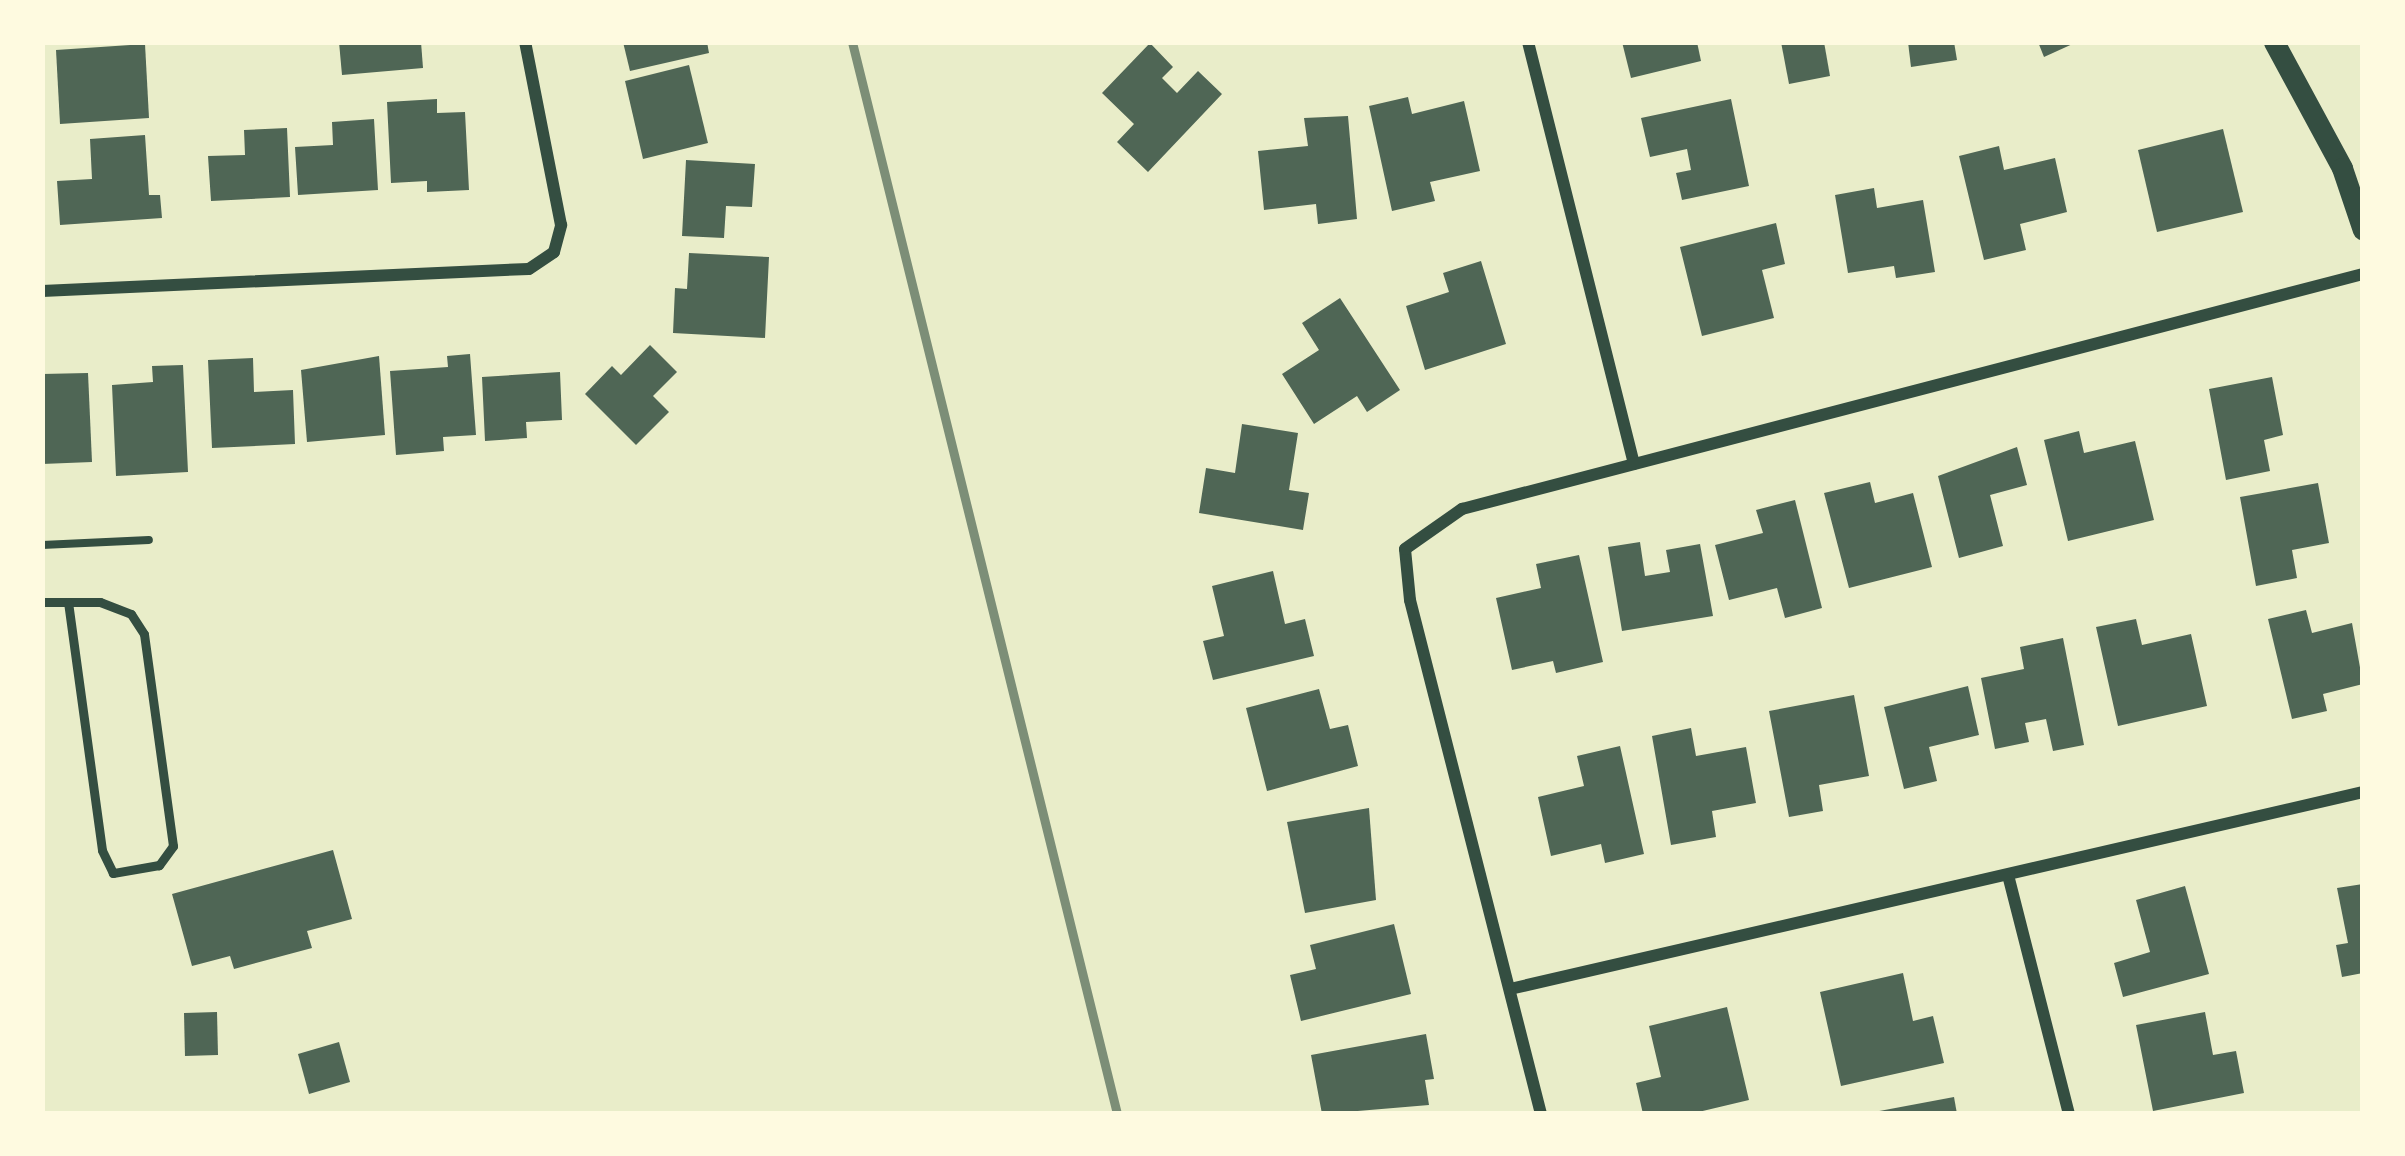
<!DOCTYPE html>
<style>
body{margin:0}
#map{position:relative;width:2405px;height:1156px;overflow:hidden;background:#e9edc9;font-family:Rubik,sans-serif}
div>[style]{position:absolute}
.building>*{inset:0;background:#4f6655}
.path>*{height:8px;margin:-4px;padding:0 4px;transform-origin:4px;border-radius:4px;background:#344e41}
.service>*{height:9px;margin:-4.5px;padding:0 4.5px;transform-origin:4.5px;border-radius:4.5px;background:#344e41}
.minor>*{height:12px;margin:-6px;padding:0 6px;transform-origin:6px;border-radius:6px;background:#344e41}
.tertiary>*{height:21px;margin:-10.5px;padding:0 10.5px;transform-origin:10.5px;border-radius:10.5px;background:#344e41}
.rail>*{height:9px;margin:-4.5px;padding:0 4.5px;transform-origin:4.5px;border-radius:4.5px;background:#7c8e77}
span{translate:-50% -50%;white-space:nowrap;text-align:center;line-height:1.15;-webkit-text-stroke:9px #fefae0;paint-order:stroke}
.frame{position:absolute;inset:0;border:45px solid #fefae0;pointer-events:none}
</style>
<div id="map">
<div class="building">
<div style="clip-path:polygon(339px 42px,421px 42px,423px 68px,342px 75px)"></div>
<div style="clip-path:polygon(623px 42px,707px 42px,709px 53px,630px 71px)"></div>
<div style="clip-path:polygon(1622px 42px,1697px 42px,1701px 61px,1631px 78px)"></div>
<div style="clip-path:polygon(1781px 42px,1824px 42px,1830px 76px,1789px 84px)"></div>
<div style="clip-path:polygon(1908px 42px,1954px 42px,1957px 60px,1911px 67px)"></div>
<div style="clip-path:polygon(2038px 42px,2077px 42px,2044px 57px)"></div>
<div style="clip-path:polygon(1150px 43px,1173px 67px,1162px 78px,1177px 93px,1198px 71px,1222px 94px,1148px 172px,1117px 142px,1134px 124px,1102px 93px)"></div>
<div style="clip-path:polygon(145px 44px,149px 118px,60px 124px,56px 50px)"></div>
<div style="clip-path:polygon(689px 65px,708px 143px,643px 159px,625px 81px)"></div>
<div style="clip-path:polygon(1408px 97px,1412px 114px,1464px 101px,1480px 171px,1430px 182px,1435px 201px,1392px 211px,1369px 106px)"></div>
<div style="clip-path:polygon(437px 99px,437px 113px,465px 112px,469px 190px,427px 192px,427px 181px,391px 183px,387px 102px)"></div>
<div style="clip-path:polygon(1731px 99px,1749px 186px,1682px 200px,1676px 173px,1691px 170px,1687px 149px,1650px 157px,1641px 118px)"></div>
<div style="clip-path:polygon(1348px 116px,1357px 219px,1318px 224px,1316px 204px,1264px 210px,1258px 151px,1308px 146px,1304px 118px)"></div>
<div style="clip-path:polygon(374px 119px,378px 190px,298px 195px,295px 147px,333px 145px,332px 122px)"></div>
<div style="clip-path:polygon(287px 128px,290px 197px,211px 201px,208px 156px,245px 155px,244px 130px)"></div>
<div style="clip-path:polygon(2223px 129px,2243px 212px,2157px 232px,2138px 150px)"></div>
<div style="clip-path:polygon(145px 135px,149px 195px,160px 195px,162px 218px,60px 225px,57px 181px,92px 179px,90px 139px)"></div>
<div style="clip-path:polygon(1999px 146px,2004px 170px,2055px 158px,2067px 212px,2020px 224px,2026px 250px,1984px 260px,1959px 156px)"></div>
<div style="clip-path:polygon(686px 160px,755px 164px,752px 207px,726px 206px,724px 238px,682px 236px)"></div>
<div style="clip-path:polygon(1874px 188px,1877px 208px,1923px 200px,1935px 272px,1896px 278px,1894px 266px,1848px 273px,1835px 195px)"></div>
<div style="clip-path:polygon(1776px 223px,1785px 264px,1762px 270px,1774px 318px,1702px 336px,1680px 247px)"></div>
<div style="clip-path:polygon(689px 253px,769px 257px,765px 338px,673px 333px,675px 288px,687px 289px)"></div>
<div style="clip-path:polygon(1481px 261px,1506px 344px,1425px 370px,1406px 306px,1449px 292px,1443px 273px)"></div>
<div style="clip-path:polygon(1340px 298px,1400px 390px,1367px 412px,1357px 396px,1314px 424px,1282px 374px,1319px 350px,1302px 323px)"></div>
<div style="clip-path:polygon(650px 345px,677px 372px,653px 396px,669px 412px,636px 445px,585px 394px,612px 366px,621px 375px)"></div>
<div style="clip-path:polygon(470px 354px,476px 435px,443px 437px,444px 451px,396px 455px,390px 371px,448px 367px,447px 356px)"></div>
<div style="clip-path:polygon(379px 356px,385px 435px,307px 442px,301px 370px)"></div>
<div style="clip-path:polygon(253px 358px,254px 392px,293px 390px,295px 444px,212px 448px,208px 360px)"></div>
<div style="clip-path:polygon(183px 365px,188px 472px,116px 476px,112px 385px,153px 382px,152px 366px)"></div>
<div style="clip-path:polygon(560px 372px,562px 420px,526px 422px,527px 438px,485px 441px,482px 377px)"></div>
<div style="clip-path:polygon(88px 373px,92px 462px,42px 464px,42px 374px)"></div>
<div style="clip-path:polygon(2272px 377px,2283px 435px,2264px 440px,2270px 471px,2226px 480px,2209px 389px)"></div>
<div style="clip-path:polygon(1242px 424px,1298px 433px,1289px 490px,1309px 493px,1303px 530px,1199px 513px,1206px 468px,1235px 473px)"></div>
<div style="clip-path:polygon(2079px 431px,2084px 453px,2135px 441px,2154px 520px,2068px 541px,2044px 440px)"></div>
<div style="clip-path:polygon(2017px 447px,2027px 485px,1990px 495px,2003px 546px,1959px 558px,1938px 476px)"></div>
<div style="clip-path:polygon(1870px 482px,1875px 503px,1913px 493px,1932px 567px,1849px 588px,1824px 493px)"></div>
<div style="clip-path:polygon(2318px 483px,2329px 543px,2292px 550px,2297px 578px,2256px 586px,2240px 497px)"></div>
<div style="clip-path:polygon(1795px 500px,1822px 608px,1785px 618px,1777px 588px,1729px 600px,1715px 545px,1763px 533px,1756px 510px)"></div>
<div style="clip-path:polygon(1640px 542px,1645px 576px,1670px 572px,1666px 550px,1700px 544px,1713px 616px,1622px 631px,1608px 547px)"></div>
<div style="clip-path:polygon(1579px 555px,1603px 662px,1556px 673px,1553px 661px,1512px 670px,1496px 598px,1541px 588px,1536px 564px)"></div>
<div style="clip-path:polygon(1273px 571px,1285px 624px,1305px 619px,1314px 656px,1213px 680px,1203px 641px,1224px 636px,1212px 586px)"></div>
<div style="clip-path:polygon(2306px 610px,2312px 633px,2352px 623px,2363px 684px,2323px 694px,2327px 711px,2292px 719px,2268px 619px)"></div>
<div style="clip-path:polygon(2136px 619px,2142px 645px,2191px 634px,2207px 706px,2118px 726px,2096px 627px)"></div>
<div style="clip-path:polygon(2063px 638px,2084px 745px,2053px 751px,2046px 719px,2025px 723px,2029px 742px,1995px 749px,1981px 678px,2024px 669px,2020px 647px)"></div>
<div style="clip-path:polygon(1968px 686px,1979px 735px,1929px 747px,1937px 781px,1904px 789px,1884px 707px)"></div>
<div style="clip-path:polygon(1319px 689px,1330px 729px,1348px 725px,1358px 766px,1267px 791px,1246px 708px)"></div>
<div style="clip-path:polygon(1854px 695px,1869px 776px,1819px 785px,1823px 811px,1789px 817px,1769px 711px)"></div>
<div style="clip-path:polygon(1691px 728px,1696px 756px,1746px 747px,1756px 803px,1712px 811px,1716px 837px,1671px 845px,1652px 736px)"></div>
<div style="clip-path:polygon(1620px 746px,1644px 854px,1605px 863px,1601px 844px,1551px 856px,1538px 797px,1584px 786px,1577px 756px)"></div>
<div style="clip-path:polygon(1369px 808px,1376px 900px,1305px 913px,1287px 822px)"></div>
<div style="clip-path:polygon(333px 850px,352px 919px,307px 931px,312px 948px,234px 969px,230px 956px,192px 966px,172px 894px)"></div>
<div style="clip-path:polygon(2363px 884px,2363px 973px,2342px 977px,2336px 945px,2348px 943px,2337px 888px)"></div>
<div style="clip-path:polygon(2185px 886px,2209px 974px,2123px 997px,2114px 963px,2150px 952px,2136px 900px)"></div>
<div style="clip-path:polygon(1394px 924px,1411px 994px,1301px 1021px,1290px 975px,1316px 969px,1310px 945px)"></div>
<div style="clip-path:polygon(1903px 973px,1913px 1021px,1933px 1016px,1944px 1063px,1841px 1086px,1820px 992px)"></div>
<div style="clip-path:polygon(1727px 1007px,1749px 1100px,1690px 1114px,1643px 1114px,1636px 1083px,1661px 1077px,1649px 1026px)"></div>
<div style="clip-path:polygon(217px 1012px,218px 1055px,185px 1056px,184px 1013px)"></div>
<div style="clip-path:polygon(2205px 1012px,2213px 1055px,2236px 1051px,2244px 1093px,2153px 1111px,2136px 1025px)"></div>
<div style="clip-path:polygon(1426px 1034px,1434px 1079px,1425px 1080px,1429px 1105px,1322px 1114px,1311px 1055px)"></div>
<div style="clip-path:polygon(339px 1042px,350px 1082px,309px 1094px,298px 1054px)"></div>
<div style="clip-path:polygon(1954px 1097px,1957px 1114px,1874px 1114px,1874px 1112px)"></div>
</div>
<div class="path">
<div style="left:42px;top:545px;width:107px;rotate:-2.7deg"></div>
</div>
<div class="service">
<div style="left:42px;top:602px;width:58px"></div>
<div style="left:100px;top:602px;width:33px;rotate:21deg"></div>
<div style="left:131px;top:614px;width:24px;rotate:57deg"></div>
<div style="left:144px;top:634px;width:214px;rotate:82.2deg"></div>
<div style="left:173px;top:846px;width:24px;rotate:126deg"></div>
<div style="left:159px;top:865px;width:47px;rotate:170.1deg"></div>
<div style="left:113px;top:873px;width:25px;rotate:-116deg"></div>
<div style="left:102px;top:850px;width:250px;rotate:-97.8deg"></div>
</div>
<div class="minor">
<div style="left:1528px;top:42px;width:435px;rotate:75.9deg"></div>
<div style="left:42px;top:291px;width:487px;rotate:-2.6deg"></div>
<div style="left:529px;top:269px;width:30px;rotate:-34deg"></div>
<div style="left:554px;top:252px;width:28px;rotate:-75deg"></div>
<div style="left:561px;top:225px;width:187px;rotate:-101.1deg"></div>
<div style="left:2008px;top:875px;width:247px;rotate:75.7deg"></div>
<div style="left:1510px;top:989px;width:875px;rotate:-13deg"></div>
<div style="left:1541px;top:1114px;width:530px;rotate:-104.3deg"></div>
<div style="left:1410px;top:600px;width:51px;rotate:-95.6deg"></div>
<div style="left:1405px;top:549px;width:70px;rotate:-35.1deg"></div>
<div style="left:1462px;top:509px;width:931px;rotate:-14.62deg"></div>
</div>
<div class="tertiary">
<div style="left:2274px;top:42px;width:143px;rotate:61.6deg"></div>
<div style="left:2342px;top:168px;width:65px;rotate:71.3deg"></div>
</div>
<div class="rail">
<div style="left:852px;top:42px;width:1104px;rotate:76.11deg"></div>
</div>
<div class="frame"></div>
</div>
